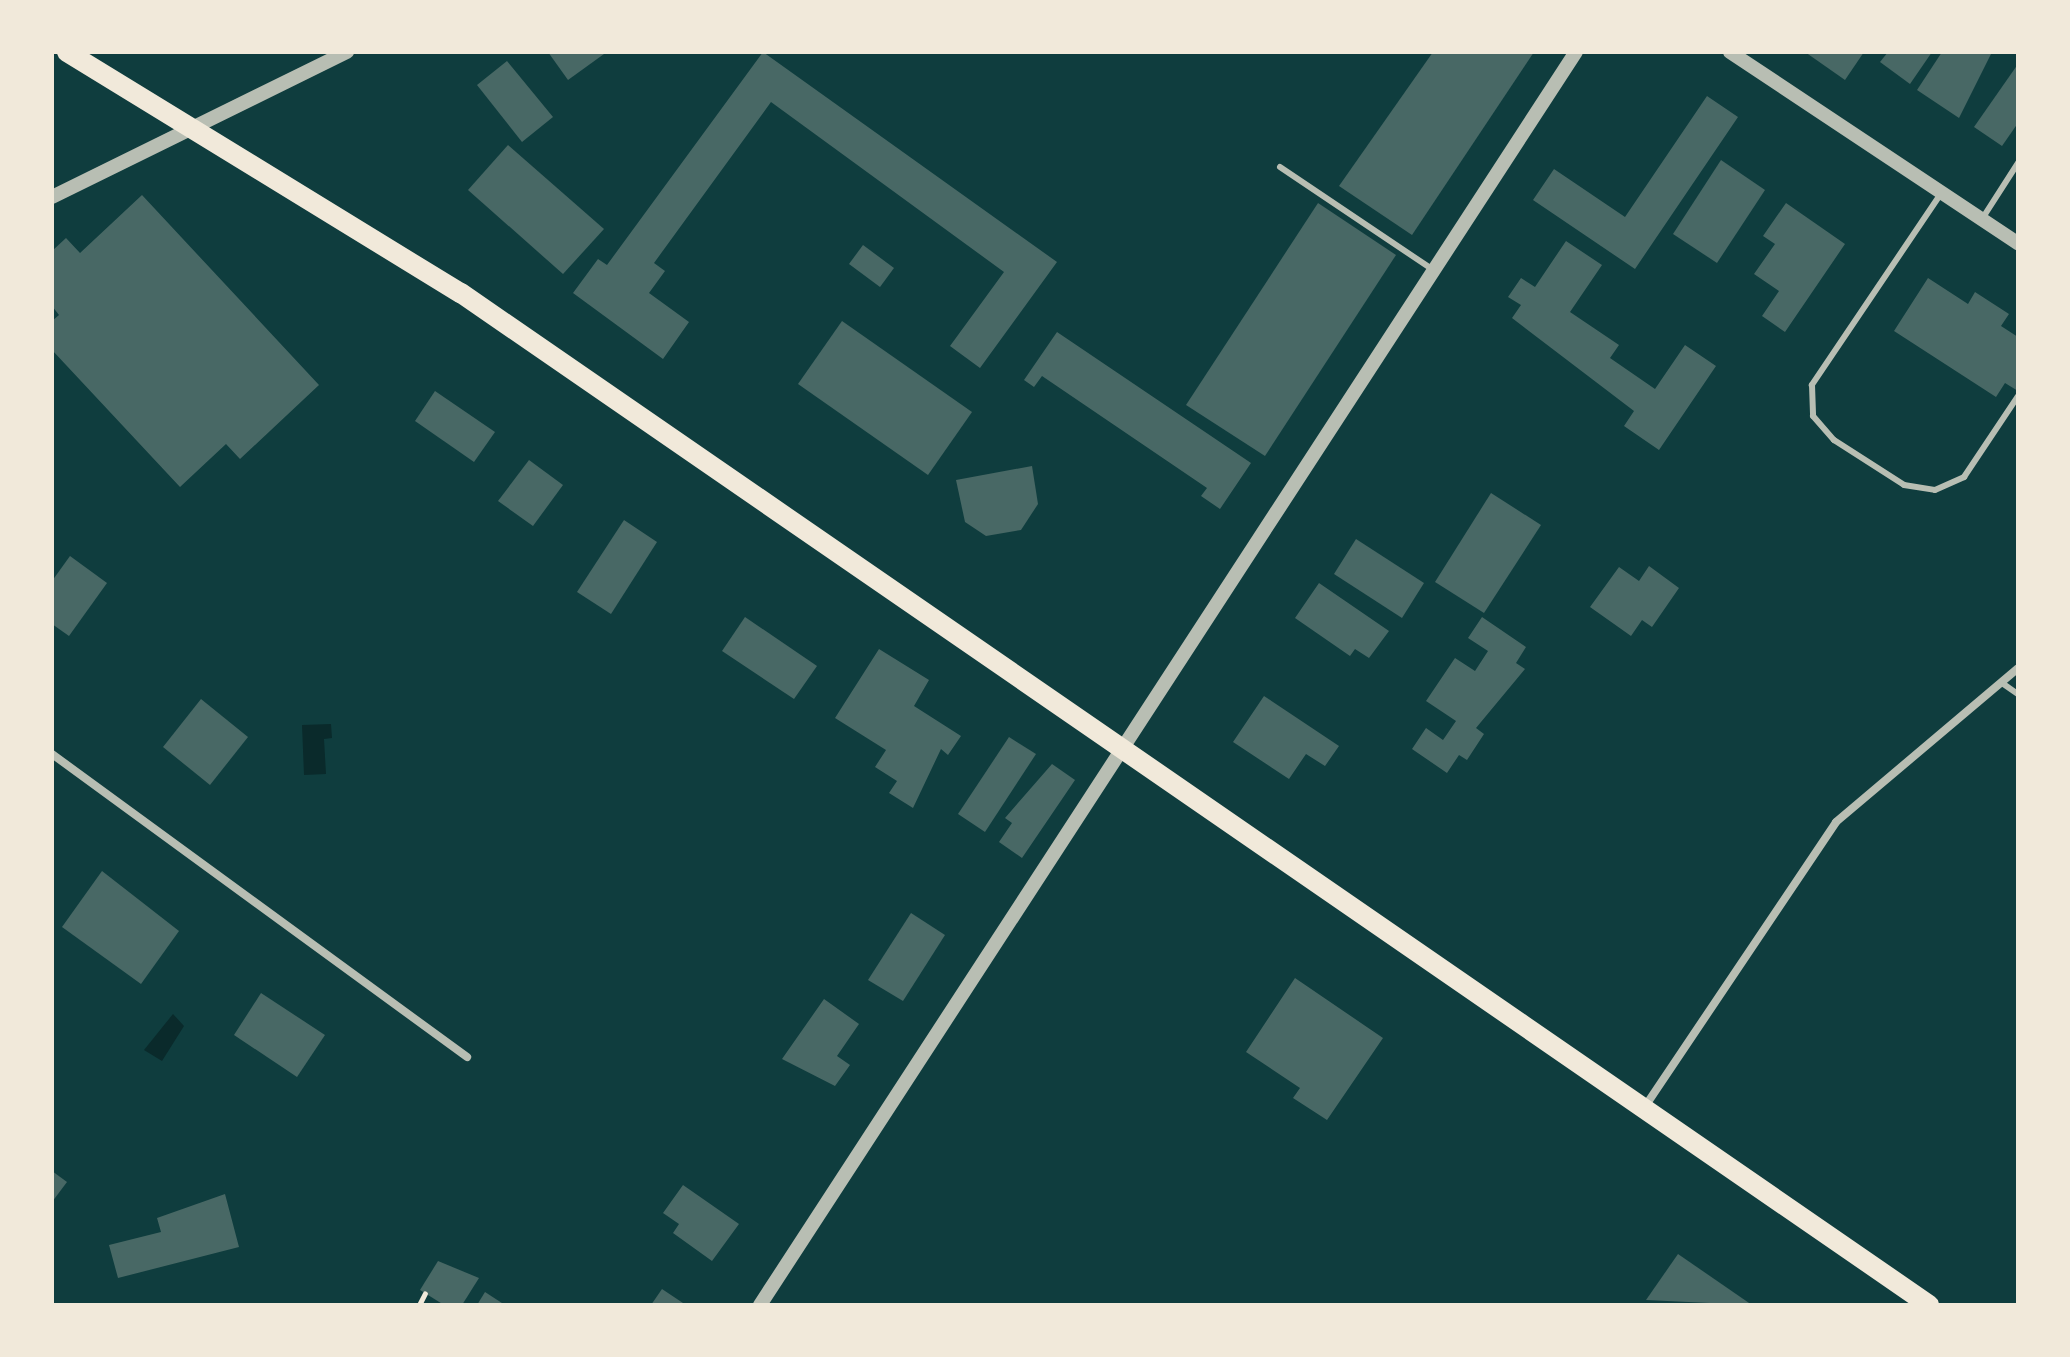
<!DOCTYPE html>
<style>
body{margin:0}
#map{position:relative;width:2070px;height:1357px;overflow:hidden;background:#0f3d3e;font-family:"IBM Plex Serif",serif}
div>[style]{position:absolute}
.water>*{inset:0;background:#0a2a2b}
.building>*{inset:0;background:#486865}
.path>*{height:5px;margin:-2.5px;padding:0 2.5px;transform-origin:2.5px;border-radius:2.5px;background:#f1e9da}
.service>*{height:6px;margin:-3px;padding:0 3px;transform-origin:3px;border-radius:3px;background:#b8beb3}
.minor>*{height:8px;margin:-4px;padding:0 4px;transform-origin:4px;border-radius:4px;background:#b8beb3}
.tertiary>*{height:14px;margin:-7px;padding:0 7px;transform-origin:7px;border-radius:7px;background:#b8beb3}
.primary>*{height:20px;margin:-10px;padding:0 10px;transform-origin:10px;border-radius:10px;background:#f1e9da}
span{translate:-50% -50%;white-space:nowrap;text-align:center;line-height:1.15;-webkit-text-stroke:8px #f1e9da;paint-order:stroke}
.frame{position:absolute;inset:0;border:54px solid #f1e9da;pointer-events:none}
</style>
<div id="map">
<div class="water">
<div style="clip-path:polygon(331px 724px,332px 738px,324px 739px,326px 774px,304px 775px,302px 725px)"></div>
<div style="clip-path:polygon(173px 1014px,184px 1026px,162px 1061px,144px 1050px)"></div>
</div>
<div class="building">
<div style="clip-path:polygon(548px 52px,603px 52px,604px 54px,568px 80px)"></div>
<div style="clip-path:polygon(763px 52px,1057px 262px,980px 368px,950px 346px,1004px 272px,771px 102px,654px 263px,665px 271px,649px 293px,689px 322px,663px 359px,573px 293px,598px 259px,607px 265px)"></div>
<div style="clip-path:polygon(1433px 52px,1534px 52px,1412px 235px,1339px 186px)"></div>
<div style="clip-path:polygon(1805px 52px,1864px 52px,1845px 80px)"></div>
<div style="clip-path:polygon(1888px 52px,1932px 52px,1910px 84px,1880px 62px)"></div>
<div style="clip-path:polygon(1942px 52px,1992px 52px,1959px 118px,1917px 90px)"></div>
<div style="clip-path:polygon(507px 61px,553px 117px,522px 142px,477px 85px)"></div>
<div style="clip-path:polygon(2018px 64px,2018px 123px,2002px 146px,1974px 127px)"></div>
<div style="clip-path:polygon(1707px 96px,1738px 117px,1635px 269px,1533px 200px,1554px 169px,1625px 217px)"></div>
<div style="clip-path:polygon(508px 145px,604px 229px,563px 274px,468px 190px)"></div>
<div style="clip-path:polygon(1721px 160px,1765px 190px,1717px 263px,1673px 234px)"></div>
<div style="clip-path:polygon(142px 195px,319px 385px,240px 459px,226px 444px,180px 487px,52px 350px,52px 321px,59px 315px,52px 306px,52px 251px,66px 238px,80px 253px)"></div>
<div style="clip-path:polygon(1318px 203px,1396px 255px,1265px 456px,1186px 405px)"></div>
<div style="clip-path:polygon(1786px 203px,1845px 244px,1785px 332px,1762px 316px,1779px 291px,1754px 274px,1775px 244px,1763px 236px)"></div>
<div style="clip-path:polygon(1566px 241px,1602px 265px,1570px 312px,1619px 345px,1610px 358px,1655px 389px,1685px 345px,1716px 366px,1659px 450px,1624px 426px,1634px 411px,1512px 318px,1521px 305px,1508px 297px,1521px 278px,1535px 287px)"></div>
<div style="clip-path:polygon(863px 245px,894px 268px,880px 287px,849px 264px)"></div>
<div style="clip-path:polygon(1928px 278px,1968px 304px,1975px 292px,2009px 314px,2001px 326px,2018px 337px,2018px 391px,2005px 383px,1996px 397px,1894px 331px)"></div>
<div style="clip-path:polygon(842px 321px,972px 412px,928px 475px,798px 384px)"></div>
<div style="clip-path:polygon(1057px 332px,1251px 463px,1220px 509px,1201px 496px,1207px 488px,1042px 376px,1034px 387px,1024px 380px)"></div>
<div style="clip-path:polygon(435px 391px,495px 432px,474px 462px,415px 421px)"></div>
<div style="clip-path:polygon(529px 460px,563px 485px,533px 526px,498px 501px)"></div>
<div style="clip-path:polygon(1032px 466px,1038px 504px,1021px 530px,986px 536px,965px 522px,956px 480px)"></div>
<div style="clip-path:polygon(1491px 493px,1541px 525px,1484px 613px,1435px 582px)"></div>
<div style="clip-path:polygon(624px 520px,657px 542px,611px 614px,577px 592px)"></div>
<div style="clip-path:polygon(1356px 539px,1424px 583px,1402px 618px,1334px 574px)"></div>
<div style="clip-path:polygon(70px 556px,107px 583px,69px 636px,52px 624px,52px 581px)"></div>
<div style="clip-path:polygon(1649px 566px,1679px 588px,1652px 627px,1642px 620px,1631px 636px,1590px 607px,1619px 567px,1639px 581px)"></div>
<div style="clip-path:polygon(1319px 583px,1389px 631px,1369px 658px,1355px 649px,1350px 656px,1295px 618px)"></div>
<div style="clip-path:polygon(745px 617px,817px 666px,794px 699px,722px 651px)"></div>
<div style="clip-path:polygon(1482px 617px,1526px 647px,1516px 663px,1525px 669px,1476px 728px,1484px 734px,1467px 760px,1459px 755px,1447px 773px,1412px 749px,1426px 728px,1443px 740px,1456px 721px,1426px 701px,1455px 658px,1475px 671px,1488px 651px,1468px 638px)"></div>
<div style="clip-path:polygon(879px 649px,929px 680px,914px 706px,961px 736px,948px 755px,941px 749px,913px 808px,889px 793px,897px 781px,875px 767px,886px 750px,835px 718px)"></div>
<div style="clip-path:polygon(1264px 696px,1339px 746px,1325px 766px,1306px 754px,1289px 779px,1233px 742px)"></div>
<div style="clip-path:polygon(201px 699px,248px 737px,210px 785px,163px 747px)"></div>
<div style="clip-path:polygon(1009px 737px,1036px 754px,985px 832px,958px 814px)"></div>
<div style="clip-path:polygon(1052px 764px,1075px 780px,1022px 858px,999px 842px,1012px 823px,1005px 818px)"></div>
<div style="clip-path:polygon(102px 871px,179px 931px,141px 984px,62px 927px)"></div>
<div style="clip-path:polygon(911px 913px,945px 935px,903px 1001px,868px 980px)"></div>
<div style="clip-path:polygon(1295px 978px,1383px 1038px,1327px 1120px,1293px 1098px,1300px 1088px,1246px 1052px)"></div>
<div style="clip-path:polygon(261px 993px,325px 1035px,297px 1077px,234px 1035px)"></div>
<div style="clip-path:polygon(824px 999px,859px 1024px,837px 1056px,850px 1065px,835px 1086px,782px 1059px)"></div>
<div style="clip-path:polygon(52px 1171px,67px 1182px,52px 1202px)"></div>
<div style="clip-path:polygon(683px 1185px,739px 1224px,712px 1261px,673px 1233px,679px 1224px,663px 1213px)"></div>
<div style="clip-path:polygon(225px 1194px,239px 1247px,118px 1278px,109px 1245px,161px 1232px,157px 1218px)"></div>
<div style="clip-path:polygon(1678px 1254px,1752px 1305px,1646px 1300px)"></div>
<div style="clip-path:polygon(438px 1261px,479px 1278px,462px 1305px,444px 1305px,420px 1290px)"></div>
<div style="clip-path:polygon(662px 1289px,686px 1305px,651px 1305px)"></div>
<div style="clip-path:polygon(485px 1292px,505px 1305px,477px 1305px)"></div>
</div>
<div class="path">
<div style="left:419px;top:1305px;width:13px;rotate:-63deg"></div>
</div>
<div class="service">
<div style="left:1280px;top:167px;width:183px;rotate:33.9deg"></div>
<div style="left:1942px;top:192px;width:233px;rotate:124deg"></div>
<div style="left:1812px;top:385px;width:31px;rotate:88deg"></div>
<div style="left:1813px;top:416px;width:32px;rotate:49deg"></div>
<div style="left:1834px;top:440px;width:83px;rotate:32.7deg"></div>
<div style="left:1904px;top:485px;width:31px;rotate:9deg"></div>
<div style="left:1935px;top:490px;width:32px;rotate:-24deg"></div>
<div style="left:1964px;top:477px;width:97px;rotate:-56.3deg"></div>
<div style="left:1982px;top:219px;width:67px;rotate:-57.3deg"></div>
<div style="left:2002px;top:683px;width:19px;rotate:35deg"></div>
</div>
<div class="minor">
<div style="left:52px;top:754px;width:514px;rotate:36.13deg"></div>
<div style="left:1644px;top:1108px;width:344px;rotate:-56.1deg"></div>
<div style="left:1836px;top:822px;width:238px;rotate:-40.2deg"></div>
</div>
<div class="tertiary">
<div style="left:1730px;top:52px;width:346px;rotate:33.6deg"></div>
<div style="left:52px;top:197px;width:329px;rotate:-26.2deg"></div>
<div style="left:760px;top:1305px;width:1495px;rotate:-56.93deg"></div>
</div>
<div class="primary">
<div style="left:67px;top:52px;width:462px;rotate:31.5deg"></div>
<div style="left:461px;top:293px;width:1783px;rotate:34.58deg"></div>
</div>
<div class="frame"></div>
</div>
